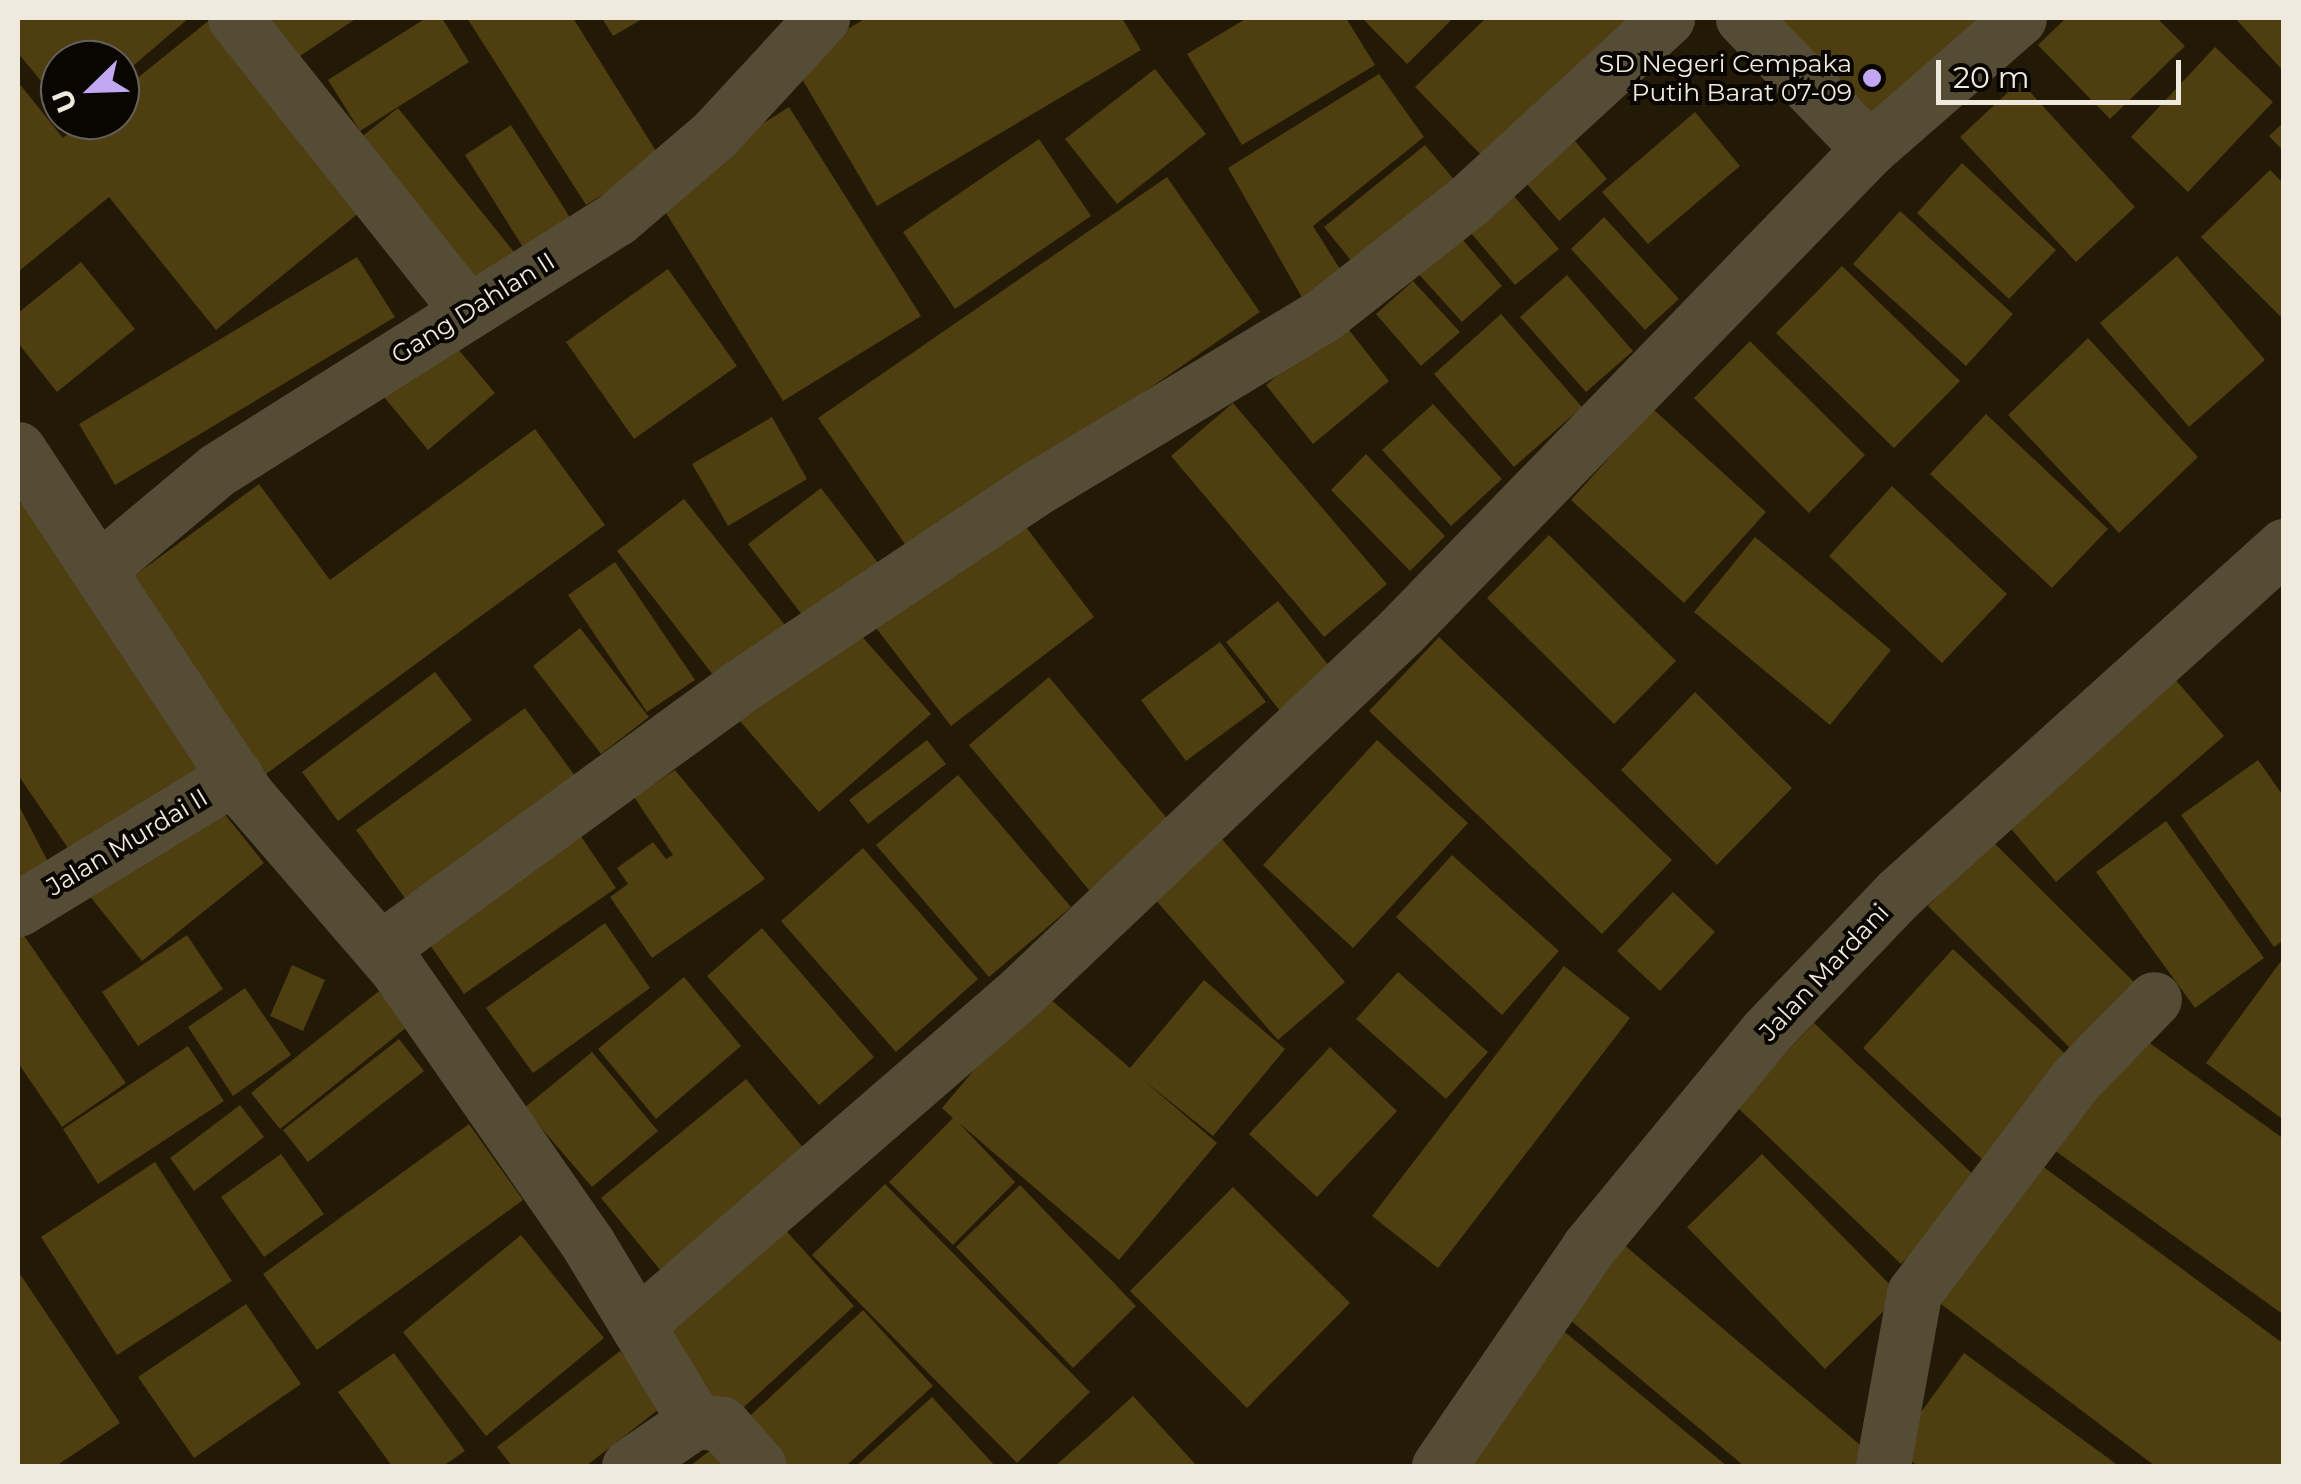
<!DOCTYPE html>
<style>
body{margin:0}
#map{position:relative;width:2301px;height:1484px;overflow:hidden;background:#221a07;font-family:Montserrat,sans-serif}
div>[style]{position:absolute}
.building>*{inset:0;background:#4e3e10}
.minor>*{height:55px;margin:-27.5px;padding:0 27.5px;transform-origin:27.5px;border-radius:27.5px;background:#554c36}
.tertiary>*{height:55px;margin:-27.5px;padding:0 27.5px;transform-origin:27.5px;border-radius:27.5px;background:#554c36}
.dots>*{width:28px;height:28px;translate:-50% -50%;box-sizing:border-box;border:5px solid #090602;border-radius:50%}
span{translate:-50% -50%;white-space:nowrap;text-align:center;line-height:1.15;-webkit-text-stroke:8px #090602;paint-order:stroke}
.poi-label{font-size:25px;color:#efeadd}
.right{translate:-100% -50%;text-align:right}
.street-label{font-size:25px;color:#efeadd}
.frame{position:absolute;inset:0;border:20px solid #efeadd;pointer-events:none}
.north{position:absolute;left:40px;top:40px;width:100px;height:100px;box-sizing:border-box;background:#090602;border:2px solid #65615a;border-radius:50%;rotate:247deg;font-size:28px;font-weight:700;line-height:40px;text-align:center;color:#efeadd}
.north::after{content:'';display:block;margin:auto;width:35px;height:45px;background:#c0a8f3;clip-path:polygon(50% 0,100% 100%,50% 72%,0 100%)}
.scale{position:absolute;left:1936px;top:60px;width:245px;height:45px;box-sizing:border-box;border:5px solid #efeadd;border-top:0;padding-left:12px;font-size:30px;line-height:35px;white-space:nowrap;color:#efeadd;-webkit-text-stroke:8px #090602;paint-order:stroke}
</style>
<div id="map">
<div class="building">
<div style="clip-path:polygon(18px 18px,189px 18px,120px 77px,120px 60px,60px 60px,60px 104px,18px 53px)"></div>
<div style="clip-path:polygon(212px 18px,366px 207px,216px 330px,109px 197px,18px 272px,18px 82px,63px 138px,85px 120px,120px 120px,120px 92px)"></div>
<div style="clip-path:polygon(269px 18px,357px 18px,297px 58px)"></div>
<div style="clip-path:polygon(426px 18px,442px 18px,469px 62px,360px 131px,328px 80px)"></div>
<div style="clip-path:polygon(467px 18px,573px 18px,661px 159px,586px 205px)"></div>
<div style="clip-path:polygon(602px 18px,644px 18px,613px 36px)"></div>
<div style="clip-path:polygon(866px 18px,1122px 18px,1141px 50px,877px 206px,792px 62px)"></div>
<div style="clip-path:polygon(1247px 18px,1346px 18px,1375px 65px,1242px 145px,1187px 54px)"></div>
<div style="clip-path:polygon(1362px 18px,1453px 18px,1407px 64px)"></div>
<div style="clip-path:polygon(1486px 18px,1630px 18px,1486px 160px,1415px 87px)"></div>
<div style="clip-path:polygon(1782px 18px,1983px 18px,1872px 129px,1772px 28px)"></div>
<div style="clip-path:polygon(2066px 18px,2157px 18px,2185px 46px,2110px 119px,2038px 45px)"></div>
<div style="clip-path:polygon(2235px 18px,2284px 18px,2284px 72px)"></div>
<div style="clip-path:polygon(2215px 47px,2273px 102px,2188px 192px,2131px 137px)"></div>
<div style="clip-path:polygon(1155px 69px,1206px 134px,1117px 204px,1065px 139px)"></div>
<div style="clip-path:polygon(1379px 74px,1424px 137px,1313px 226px,1350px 285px,1308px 308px,1228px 168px)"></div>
<div style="clip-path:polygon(2020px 81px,2135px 207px,2076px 262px,1960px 137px)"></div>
<div style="clip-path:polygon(789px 107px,921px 316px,783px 401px,653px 192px)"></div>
<div style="clip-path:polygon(398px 108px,523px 263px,475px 301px,350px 146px)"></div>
<div style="clip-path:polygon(1695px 112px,1740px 166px,1648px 244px,1602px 192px)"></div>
<div style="clip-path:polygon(2284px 122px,2284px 152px,2269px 136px)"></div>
<div style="clip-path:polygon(511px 125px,578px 230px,531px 260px,465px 155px)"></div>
<div style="clip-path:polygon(1039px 139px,1091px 216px,955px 309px,903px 232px)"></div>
<div style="clip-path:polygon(1575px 141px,1607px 179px,1559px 221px,1526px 183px)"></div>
<div style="clip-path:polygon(1425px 145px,1467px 195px,1365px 278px,1324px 227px)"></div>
<div style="clip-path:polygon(1962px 163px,2056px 250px,2009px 299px,1917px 213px)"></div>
<div style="clip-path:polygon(2270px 170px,2284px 184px,2284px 320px,2201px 237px)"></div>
<div style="clip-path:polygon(1167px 177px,1260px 312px,911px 553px,818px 418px)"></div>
<div style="clip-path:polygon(1508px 189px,1559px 249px,1515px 285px,1465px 226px)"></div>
<div style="clip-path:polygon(1900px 211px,2013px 314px,1966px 366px,1853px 264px)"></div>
<div style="clip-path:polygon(1604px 217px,1679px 299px,1645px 330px,1571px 249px)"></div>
<div style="clip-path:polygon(1458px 234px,1502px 286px,1462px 322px,1416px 271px)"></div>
<div style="clip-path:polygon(2177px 256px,2265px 360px,2189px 427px,2100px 323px)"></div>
<div style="clip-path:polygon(357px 257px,395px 317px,115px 485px,79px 424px)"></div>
<div style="clip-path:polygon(81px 262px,135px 329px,57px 392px,18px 343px,18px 313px)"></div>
<div style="clip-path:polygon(1842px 266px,1960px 381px,1894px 448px,1776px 333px)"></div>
<div style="clip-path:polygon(668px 269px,737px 366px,634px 439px,566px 342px)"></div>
<div style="clip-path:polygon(1567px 275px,1633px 351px,1586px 392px,1520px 317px)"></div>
<div style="clip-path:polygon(1413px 281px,1460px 332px,1421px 366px,1376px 314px)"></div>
<div style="clip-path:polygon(1501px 314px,1582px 407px,1514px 467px,1434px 374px)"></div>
<div style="clip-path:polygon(1342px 321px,1389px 381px,1313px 444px,1266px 385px)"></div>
<div style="clip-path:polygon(442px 330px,495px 393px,428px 450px,374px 385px)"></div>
<div style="clip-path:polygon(2088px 338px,2198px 457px,2119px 533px,2008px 415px)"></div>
<div style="clip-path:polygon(1750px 341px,1865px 455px,1809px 513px,1694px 398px)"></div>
<div style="clip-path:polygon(1233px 403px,1387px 584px,1324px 637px,1171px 456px)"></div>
<div style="clip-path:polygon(1433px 404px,1502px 479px,1451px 526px,1382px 450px)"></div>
<div style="clip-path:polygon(1653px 409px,1766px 512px,1684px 603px,1571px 500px)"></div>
<div style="clip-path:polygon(1986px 414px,2108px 529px,2052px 588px,1930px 474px)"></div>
<div style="clip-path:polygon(772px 417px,807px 479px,728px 526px,692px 464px)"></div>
<div style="clip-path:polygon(535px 429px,605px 525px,266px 774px,126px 582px,259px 484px,330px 580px)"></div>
<div style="clip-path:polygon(1366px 454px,1445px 536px,1410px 571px,1331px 490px)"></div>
<div style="clip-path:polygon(1892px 486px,2007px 594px,1942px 663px,1829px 556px)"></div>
<div style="clip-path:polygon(821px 488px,882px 568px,809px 624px,748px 544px)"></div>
<div style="clip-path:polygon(26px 499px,215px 773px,81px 867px,18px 775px,18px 505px)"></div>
<div style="clip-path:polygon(684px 499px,785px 625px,717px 680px,617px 551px)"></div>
<div style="clip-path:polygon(1014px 511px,1094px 617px,951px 726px,870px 620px)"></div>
<div style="clip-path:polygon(1549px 535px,1676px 661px,1614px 724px,1487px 598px)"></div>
<div style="clip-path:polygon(1755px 537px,1891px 650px,1830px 725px,1694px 612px)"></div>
<div style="clip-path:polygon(615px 562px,695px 680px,647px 712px,568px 595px)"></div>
<div style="clip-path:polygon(1278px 601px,1336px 675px,1284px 716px,1226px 642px)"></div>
<div style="clip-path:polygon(849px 622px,931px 714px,819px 812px,738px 719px)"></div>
<div style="clip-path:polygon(580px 628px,649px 717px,601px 754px,533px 666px)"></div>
<div style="clip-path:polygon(1439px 637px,1672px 860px,1602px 934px,1369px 711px)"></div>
<div style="clip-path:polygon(1220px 642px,1266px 702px,1186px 761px,1141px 700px)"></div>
<div style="clip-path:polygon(435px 672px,472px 720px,338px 821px,302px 772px)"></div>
<div style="clip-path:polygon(1049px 677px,1170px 822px,1089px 890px,969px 745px)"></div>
<div style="clip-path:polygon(2175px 679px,2224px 736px,2056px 882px,2008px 825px)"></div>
<div style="clip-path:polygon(1695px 692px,1792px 788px,1717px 865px,1621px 770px)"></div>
<div style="clip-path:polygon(525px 708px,584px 788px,414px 911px,356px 830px)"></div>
<div style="clip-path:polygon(927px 740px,946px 764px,868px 824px,849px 800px)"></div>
<div style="clip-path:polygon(1377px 740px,1468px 823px,1353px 948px,1263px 865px)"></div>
<div style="clip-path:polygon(2258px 760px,2284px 797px,2284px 940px,2274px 947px,2181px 815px)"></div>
<div style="clip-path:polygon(675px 770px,765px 879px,652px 958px,610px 897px,628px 884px,617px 868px,653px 842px,666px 859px,673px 855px,634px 797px)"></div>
<div style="clip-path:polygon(958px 775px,1071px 907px,989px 977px,876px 845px)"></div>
<div style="clip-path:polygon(211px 797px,264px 863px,142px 961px,89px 895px)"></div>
<div style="clip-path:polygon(18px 804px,58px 881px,18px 902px)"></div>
<div style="clip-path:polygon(2166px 821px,2264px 958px,2195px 1008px,2096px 872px)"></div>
<div style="clip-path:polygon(574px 826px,616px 888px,464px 994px,421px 932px)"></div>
<div style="clip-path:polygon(1215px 831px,1345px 982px,1278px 1040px,1147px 890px)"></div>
<div style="clip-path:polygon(1992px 841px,2139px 987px,2074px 1052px,1928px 906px)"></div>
<div style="clip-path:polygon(863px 848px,978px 979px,896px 1052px,781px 921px)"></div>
<div style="clip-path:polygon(1452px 855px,1559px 951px,1502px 1015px,1396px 917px)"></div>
<div style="clip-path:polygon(1673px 892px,1715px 932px,1660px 991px,1617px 951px)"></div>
<div style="clip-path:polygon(605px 923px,650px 988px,533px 1073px,486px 1008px)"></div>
<div style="clip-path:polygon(18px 927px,126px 1083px,62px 1127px,18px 1063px)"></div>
<div style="clip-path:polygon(762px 928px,874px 1057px,819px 1105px,707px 976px)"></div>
<div style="clip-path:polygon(187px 935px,223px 989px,138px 1046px,102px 992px)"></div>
<div style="clip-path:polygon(1953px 949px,2076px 1064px,1984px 1161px,1863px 1048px)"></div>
<div style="clip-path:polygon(2284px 957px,2284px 1120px,2206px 1063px)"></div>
<div style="clip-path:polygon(292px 965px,325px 980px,303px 1031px,270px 1016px)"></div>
<div style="clip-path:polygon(1564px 966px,1630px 1018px,1438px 1268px,1372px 1216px)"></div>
<div style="clip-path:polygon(1398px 972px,1488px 1052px,1446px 1099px,1356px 1019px)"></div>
<div style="clip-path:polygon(684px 977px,741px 1046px,656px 1119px,598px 1049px)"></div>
<div style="clip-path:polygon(1204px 980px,1285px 1049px,1213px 1136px,1141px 1078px,1217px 1143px,1119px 1260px,959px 1123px,1015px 1182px,953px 1245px,889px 1182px,953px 1118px,942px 1108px,1041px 991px,1130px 1068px)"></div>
<div style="clip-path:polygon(245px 988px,291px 1055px,233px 1096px,188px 1027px)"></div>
<div style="clip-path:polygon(379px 991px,407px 1027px,280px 1129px,251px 1093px)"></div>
<div style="clip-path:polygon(1814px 1023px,1980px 1181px,1901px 1264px,1735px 1105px)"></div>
<div style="clip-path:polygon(2130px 1029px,2284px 1139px,2284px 1315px,2047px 1145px)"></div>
<div style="clip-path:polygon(399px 1039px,424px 1071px,308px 1162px,283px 1130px)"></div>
<div style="clip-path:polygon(188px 1046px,224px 1101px,98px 1184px,63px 1129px)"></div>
<div style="clip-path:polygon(1330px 1047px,1397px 1111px,1317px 1197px,1249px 1134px)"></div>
<div style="clip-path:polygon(592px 1052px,658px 1131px,592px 1187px,524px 1108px)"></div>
<div style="clip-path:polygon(746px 1079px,815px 1162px,670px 1282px,601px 1198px)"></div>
<div style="clip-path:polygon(240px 1105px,264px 1137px,194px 1191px,170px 1158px)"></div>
<div style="clip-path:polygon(469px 1124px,523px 1200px,317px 1350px,263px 1274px)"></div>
<div style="clip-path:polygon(281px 1154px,324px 1214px,264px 1257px,221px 1197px)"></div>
<div style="clip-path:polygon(1762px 1154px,1900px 1295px,1825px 1369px,1687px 1227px)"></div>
<div style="clip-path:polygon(2030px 1157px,2284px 1344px,2284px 1466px,2155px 1466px,1929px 1295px)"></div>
<div style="clip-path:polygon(155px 1162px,232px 1281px,117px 1355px,41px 1237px)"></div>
<div style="clip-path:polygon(885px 1184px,1090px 1392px,1017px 1463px,812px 1255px)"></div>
<div style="clip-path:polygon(1020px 1185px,1136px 1306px,1073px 1368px,956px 1247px)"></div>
<div style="clip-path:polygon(1233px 1187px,1350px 1303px,1247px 1408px,1130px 1291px)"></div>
<div style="clip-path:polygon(771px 1214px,854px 1306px,731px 1419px,648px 1327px)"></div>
<div style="clip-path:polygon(521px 1235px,604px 1338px,486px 1436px,403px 1332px)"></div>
<div style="clip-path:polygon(1616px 1238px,1872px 1455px,1863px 1466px,1744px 1466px,1557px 1309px)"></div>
<div style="clip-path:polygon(18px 1271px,120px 1423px,56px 1466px,18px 1466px)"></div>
<div style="clip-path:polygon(246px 1304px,301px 1384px,194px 1458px,138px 1377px)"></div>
<div style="clip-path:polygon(863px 1310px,933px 1386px,846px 1466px,771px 1466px,736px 1429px)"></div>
<div style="clip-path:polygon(1560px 1328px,1727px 1466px,1466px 1466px)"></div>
<div style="clip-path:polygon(620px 1351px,663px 1406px,586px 1466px,512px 1466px,497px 1447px)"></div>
<div style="clip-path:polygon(394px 1353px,465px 1451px,443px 1466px,392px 1466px,338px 1392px)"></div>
<div style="clip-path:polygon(1964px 1353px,2119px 1466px,1918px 1466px,1894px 1449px)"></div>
<div style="clip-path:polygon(1133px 1396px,1197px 1466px,1055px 1466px,1097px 1429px)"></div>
<div style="clip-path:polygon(932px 1397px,995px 1466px,856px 1466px)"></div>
<div style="clip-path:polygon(721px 1442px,739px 1466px,690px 1466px)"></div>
</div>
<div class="minor">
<div style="left:235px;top:18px;width:373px;rotate:51.5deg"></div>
<div style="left:1869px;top:149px;width:199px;rotate:-41.1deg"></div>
<div style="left:18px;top:449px;width:414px;rotate:56.5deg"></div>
<div style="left:246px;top:794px;width:231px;rotate:49.2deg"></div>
<div style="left:397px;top:969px;width:335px;rotate:55.2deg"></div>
<div style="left:588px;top:1244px;width:207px;rotate:58.8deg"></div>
<div style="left:99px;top:569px;width:154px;rotate:-40deg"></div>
<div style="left:217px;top:470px;width:473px;rotate:-32.2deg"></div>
<div style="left:617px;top:218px;width:129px;rotate:-40.6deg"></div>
<div style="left:715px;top:134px;width:158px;rotate:-47.3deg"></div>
<div style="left:18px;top:909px;width:255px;rotate:-31.4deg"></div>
<div style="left:380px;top:949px;width:441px;rotate:-36.1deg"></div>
<div style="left:736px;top:689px;width:363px;rotate:-33.8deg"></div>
<div style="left:1038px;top:487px;width:332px;rotate:-31.1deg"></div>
<div style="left:1322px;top:316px;width:184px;rotate:-38.2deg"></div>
<div style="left:1467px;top:202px;width:272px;rotate:-42.6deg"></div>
<div style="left:638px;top:1324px;width:507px;rotate:-40.92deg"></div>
<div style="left:1021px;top:992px;width:524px;rotate:-43.53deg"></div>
<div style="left:1401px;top:631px;width:672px;rotate:-45.84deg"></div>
<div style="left:1869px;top:149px;width:182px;rotate:-133.9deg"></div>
<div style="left:695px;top:1421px;width:27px;rotate:6deg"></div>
<div style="left:722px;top:1424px;width:56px;rotate:48.6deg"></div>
<div style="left:629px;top:1466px;width:80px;rotate:-34.3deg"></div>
<div style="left:1883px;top:1466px;width:176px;rotate:-79.8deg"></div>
<div style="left:1914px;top:1293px;width:267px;rotate:-52.9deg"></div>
<div style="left:2075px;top:1080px;width:113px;rotate:-45.7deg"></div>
</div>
<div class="tertiary">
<div style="left:1439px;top:1466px;width:264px;rotate:-55.6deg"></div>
<div style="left:1588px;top:1248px;width:281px;rotate:-50.5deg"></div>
<div style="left:1767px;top:1031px;width:190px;rotate:-46.3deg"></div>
<div style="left:1898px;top:894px;width:520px;rotate:-42.04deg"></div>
</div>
<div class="dots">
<div style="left:1872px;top:78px;background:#c0a8f3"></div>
</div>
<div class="poi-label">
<span class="right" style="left:1852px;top:78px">SD Negeri Cempaka<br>Putih Barat 07-09</span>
</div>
<div class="street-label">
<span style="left:473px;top:308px;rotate:-32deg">Gang Dahlan II</span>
<span style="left:127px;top:842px;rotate:-31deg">Jalan Murdai II</span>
<span style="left:1824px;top:972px;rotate:-47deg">Jalan Mardani</span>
</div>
<div class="frame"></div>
<div class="north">U</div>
<div class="scale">20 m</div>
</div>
